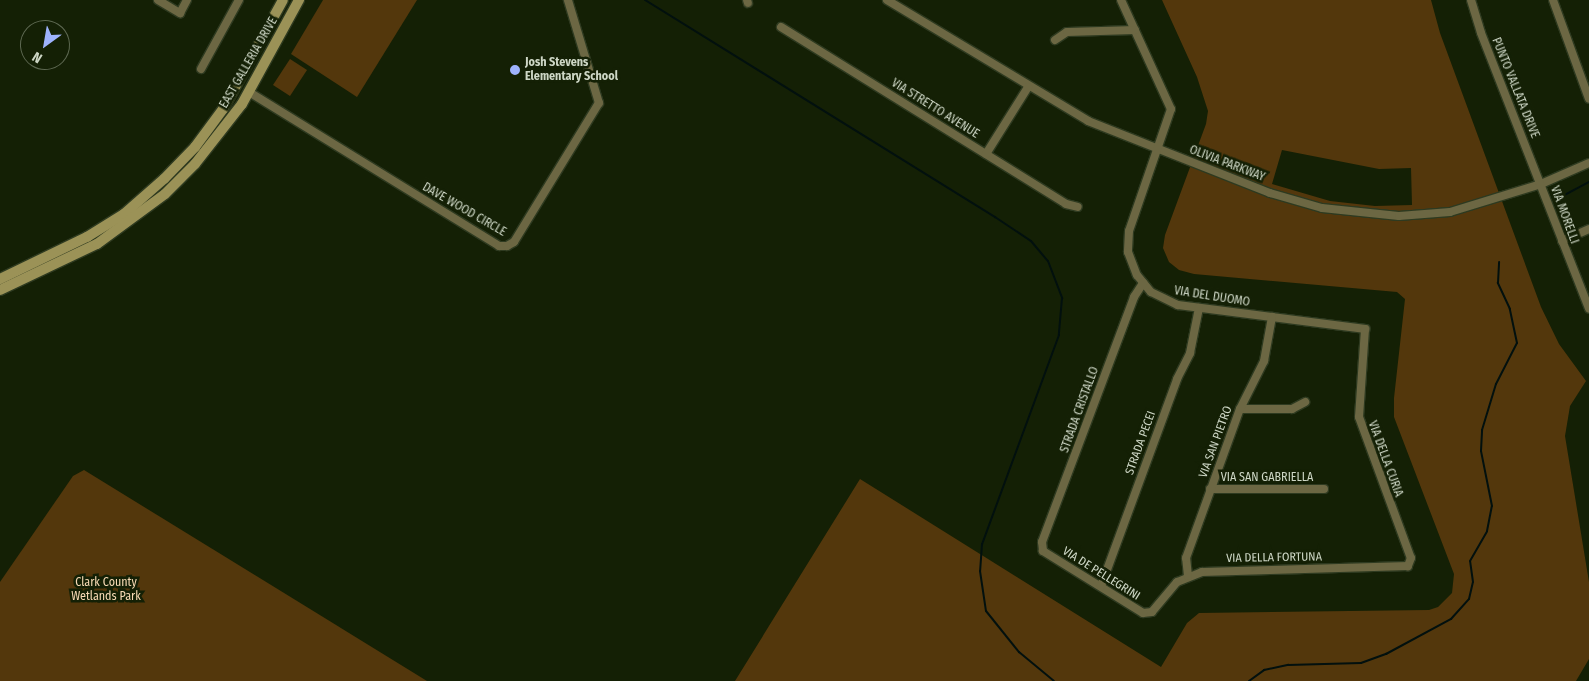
<!DOCTYPE html>
<style>
body{margin:0}
#map{position:relative;width:1589px;height:681px;overflow:hidden;background:#142005;font-family:"Fira Sans Condensed",sans-serif}
div>[style]{position:absolute}
.green>*{inset:0;background:#53370c}
.stream>*{height:2px;margin:-1px;padding:0 1px;transform-origin:1px;border-radius:1px;background:#02100e}
.roads{filter:drop-shadow(1px 0 #2e3a20) drop-shadow(-1px 0 #2e3a20) drop-shadow(0 1px #2e3a20) drop-shadow(0 -1px #2e3a20)}
.street>*{height:8px;margin:-4px;padding:0 4px;transform-origin:4px;border-radius:4px;background:#6c6743}
.secondary>*{height:10px;margin:-5px;padding:0 5px;transform-origin:5px;border-radius:5px;background:#9b9257}
.dots>*{width:14px;height:14px;translate:-50% -50%;box-sizing:border-box;border:2px solid #142005;border-radius:50%}
span{translate:-50% -50%;white-space:nowrap;text-align:center;line-height:1.15;-webkit-text-stroke:5px #142005;paint-order:stroke}
.street-label{font-size:12px;color:#ced7c6}
.poi-label{font-size:12px;color:#ced7c6;font-weight:700}
.left{translate:0 -50%;text-align:left}
.park-label{font-size:12px;color:#f8dab5}
.north{position:absolute;left:20px;top:20px;width:50px;height:50px;box-sizing:border-box;background:#142005;border:1px solid #5e6952;border-radius:50%;rotate:212deg;font-size:14px;font-weight:700;line-height:20px;text-align:center;color:#ced7c6}
.north::after{content:'';display:block;margin:auto;width:18px;height:22px;background:#9eb3fd;clip-path:polygon(50% 0,100% 100%,50% 72%,0 100%)}
</style>
<div id="map">
<div class="green">
<div style="clip-path:polygon(323px 0,417px 0,357px 97px,291px 54px)"></div>
<div style="clip-path:polygon(evenodd,1162px 0,1431px 0,1440px 33px,1541px 307px,1559px 344px,1586px 381px,1570px 406px,1565px 436px,1589px 582px,1589px 659px,1576px 681px,735px 681px,860px 479px,1161px 667px,1187px 623px,1199px 613px,1429px 610px,1438px 607px,1452px 593px,1454px 574px,1394px 417px,1394px 398px,1405px 299px,1397px 292px,1194px 274px,1179px 270px,1169px 262px,1163px 248px,1165px 235px,1206px 124px,1208px 111px,1197px 77px,1162px 0,1282px 150px,1379px 169px,1411px 168px,1412px 205px,1375px 206px,1330px 201px,1272px 184px,1282px 150px)"></div>
<div style="clip-path:polygon(290px 59px,307px 70px,290px 96px,273px 85px)"></div>
<div style="clip-path:polygon(84px 470px,427px 681px,0 681px,0 582px,73px 476px)"></div>
</div>
<div class="stream">
<div style="left:645px;top:0;width:412px;rotate:31.8deg"></div>
<div style="left:995px;top:217px;width:43px;rotate:33.7deg"></div>
<div style="left:1031px;top:241px;width:26px;rotate:50deg"></div>
<div style="left:1048px;top:261px;width:40px;rotate:69deg"></div>
<div style="left:1062px;top:298px;width:37px;rotate:95deg"></div>
<div style="left:1059px;top:335px;width:223px;rotate:110.2deg"></div>
<div style="left:982px;top:544px;width:27px;rotate:94deg"></div>
<div style="left:980px;top:571px;width:40px;rotate:81.5deg"></div>
<div style="left:986px;top:611px;width:53px;rotate:51.2deg"></div>
<div style="left:1019px;top:652px;width:45px;rotate:39.6deg"></div>
<div style="left:1557px;top:199px;width:36px;rotate:-28deg"></div>
<div style="left:1249px;top:681px;width:19px;rotate:-36deg"></div>
<div style="left:1264px;top:670px;width:25px;rotate:-12deg"></div>
<div style="left:1288px;top:665px;width:73px;rotate:-1.6deg"></div>
<div style="left:1361px;top:663px;width:27px;rotate:-20deg"></div>
<div style="left:1386px;top:654px;width:74px;rotate:-28.3deg"></div>
<div style="left:1451px;top:619px;width:27px;rotate:-48deg"></div>
<div style="left:1469px;top:599px;width:17px;rotate:-77deg"></div>
<div style="left:1473px;top:582px;width:21px;rotate:-98deg"></div>
<div style="left:1470px;top:561px;width:34px;rotate:-60deg"></div>
<div style="left:1487px;top:531px;width:25px;rotate:-79deg"></div>
<div style="left:1492px;top:506px;width:56px;rotate:-101.3deg"></div>
<div style="left:1481px;top:451px;width:21px;rotate:-87deg"></div>
<div style="left:1482px;top:430px;width:48px;rotate:-73.1deg"></div>
<div style="left:1496px;top:384px;width:46px;rotate:-62.9deg"></div>
<div style="left:1517px;top:343px;width:35px;rotate:-102deg"></div>
<div style="left:1510px;top:309px;width:29px;rotate:-115deg"></div>
<div style="left:1498px;top:283px;width:21px;rotate:-87deg"></div>
</div>
<div class="roads">
<div class="street">
<div style="left:158px;top:0;width:26px;rotate:31deg"></div>
<div style="left:180px;top:13px;width:15px;rotate:-62deg"></div>
<div style="left:747px;top:0;width:3px;rotate:72deg"></div>
<div style="left:887px;top:0;width:235px;rotate:31deg"></div>
<div style="left:1088px;top:121px;width:196px;rotate:21.6deg"></div>
<div style="left:1270px;top:193px;width:54px;rotate:16.1deg"></div>
<div style="left:1322px;top:208px;width:77px;rotate:5.9deg"></div>
<div style="left:1399px;top:216px;width:51px;rotate:-4.5deg"></div>
<div style="left:1450px;top:212px;width:95px;rotate:-17.1deg"></div>
<div style="left:1541px;top:184px;width:52px;rotate:-23.6deg"></div>
<div style="left:1121px;top:0;width:120px;rotate:65.4deg"></div>
<div style="left:1171px;top:109px;width:129px;rotate:109deg"></div>
<div style="left:1129px;top:231px;width:21px;rotate:93deg"></div>
<div style="left:1128px;top:252px;width:25px;rotate:69deg"></div>
<div style="left:1137px;top:275px;width:22px;rotate:51deg"></div>
<div style="left:1151px;top:292px;width:30px;rotate:26deg"></div>
<div style="left:1178px;top:305px;width:189px;rotate:7.3deg"></div>
<div style="left:1365px;top:329px;width:88px;rotate:93.9deg"></div>
<div style="left:1359px;top:417px;width:150px;rotate:69.8deg"></div>
<div style="left:1411px;top:558px;width:9px;rotate:111deg"></div>
<div style="left:1408px;top:566px;width:206px;rotate:178.3deg"></div>
<div style="left:1202px;top:572px;width:27px;rotate:158deg"></div>
<div style="left:1177px;top:582px;width:39px;rotate:130deg"></div>
<div style="left:1152px;top:612px;width:9px;rotate:174deg"></div>
<div style="left:1143px;top:613px;width:118px;rotate:-148.2deg"></div>
<div style="left:1043px;top:551px;width:9px;rotate:-96deg"></div>
<div style="left:1042px;top:542px;width:262px;rotate:-69.4deg"></div>
<div style="left:1134px;top:297px;width:17px;rotate:-57deg"></div>
<div style="left:1471px;top:0;width:34px;rotate:73deg"></div>
<div style="left:1481px;top:33px;width:296px;rotate:68.6deg"></div>
<div style="left:1553px;top:0;width:105px;rotate:70deg"></div>
<div style="left:781px;top:27px;width:335px;rotate:31.8deg"></div>
<div style="left:1066px;top:204px;width:12px;rotate:14deg"></div>
<div style="left:1055px;top:40px;width:14px;rotate:-34deg"></div>
<div style="left:1067px;top:32px;width:68px;rotate:-1.7deg"></div>
<div style="left:201px;top:69px;width:79px;rotate:-61.2deg"></div>
<div style="left:249px;top:92px;width:294px;rotate:31.6deg"></div>
<div style="left:499px;top:246px;width:8px"></div>
<div style="left:507px;top:246px;width:8px;rotate:-30deg"></div>
<div style="left:514px;top:242px;width:163px;rotate:-58.6deg"></div>
<div style="left:599px;top:103px;width:108px;rotate:-106.8deg"></div>
<div style="left:986px;top:154px;width:79px;rotate:-57.9deg"></div>
<div style="left:1562px;top:241px;width:30px;rotate:-24deg"></div>
<div style="left:1240px;top:409px;width:52px"></div>
<div style="left:1292px;top:409px;width:15px;rotate:-28deg"></div>
<div style="left:1210px;top:489px;width:114px"></div>
<div style="left:1188px;top:576px;width:18px;rotate:-96deg"></div>
<div style="left:1186px;top:558px;width:158px;rotate:-70.1deg"></div>
<div style="left:1240px;top:409px;width:54px;rotate:-63.4deg"></div>
<div style="left:1264px;top:361px;width:45px;rotate:-79.7deg"></div>
<div style="left:1101px;top:586px;width:221px;rotate:-69.8deg"></div>
<div style="left:1177px;top:379px;width:29px;rotate:-63deg"></div>
<div style="left:1190px;top:353px;width:46px;rotate:-78.7deg"></div>
</div>
<div class="secondary">
<div style="left:0;top:279px;width:97px;rotate:-25.8deg"></div>
<div style="left:87px;top:237px;width:44px;rotate:-31.9deg"></div>
<div style="left:124px;top:214px;width:53px;rotate:-41.2deg"></div>
<div style="left:164px;top:179px;width:45px;rotate:-45.9deg"></div>
<div style="left:195px;top:147px;width:47px;rotate:-53.6deg"></div>
<div style="left:223px;top:109px;width:124px;rotate:-61.2deg"></div>
<div style="left:0;top:290px;width:107px;rotate:-25.4deg"></div>
<div style="left:97px;top:244px;width:84px;rotate:-36.3deg"></div>
<div style="left:165px;top:194px;width:42px;rotate:-45deg"></div>
<div style="left:195px;top:164px;width:76px;rotate:-51.9deg"></div>
<div style="left:242px;top:104px;width:119px;rotate:-61.3deg"></div>
</div>
</div>
<div class="dots">
<div style="left:515px;top:70px;background:#9eb3fd"></div>
</div>
<div class="street-label">
<span style="left:249px;top:63px;rotate:-60deg">EAST GALLERIA DRIVE</span>
<span style="left:1515px;top:88px;rotate:68deg">PUNTO VALLATA DRIVE</span>
<span style="left:935px;top:109px;rotate:32deg">VIA STRETTO AVENUE</span>
<span style="left:1227px;top:164px;rotate:21deg">OLIVIA PARKWAY</span>
<span style="left:464px;top:210px;rotate:30deg">DAVE WOOD CIRCLE</span>
<span style="left:1564px;top:215px;rotate:70deg">VIA MORELLI</span>
<span style="left:1212px;top:297px;rotate:9deg">VIA DEL DUOMO</span>
<span style="left:1080px;top:410px;rotate:-70deg">STRADA CRISTALLO</span>
<span style="left:1216px;top:442px;rotate:-70deg">VIA SAN PIETRO</span>
<span style="left:1141px;top:443px;rotate:-70deg">STRADA PECEI</span>
<span style="left:1385px;top:459px;rotate:70deg">VIA DELLA CURIA</span>
<span style="left:1267px;top:478px">VIA SAN GABRIELLA</span>
<span style="left:1274px;top:558px;rotate:-1deg">VIA DELLA FORTUNA</span>
<span style="left:1101px;top:574px;rotate:32deg">VIA DE PELLEGRINI</span>
</div>
<div class="poi-label">
<span class="left" style="left:525px;top:70px">Josh Stevens<br>Elementary School</span>
</div>
<div class="park-label">
<span style="left:106px;top:590px">Clark County<br>Wetlands Park</span>
</div>
<div class="north">N</div>
</div>
